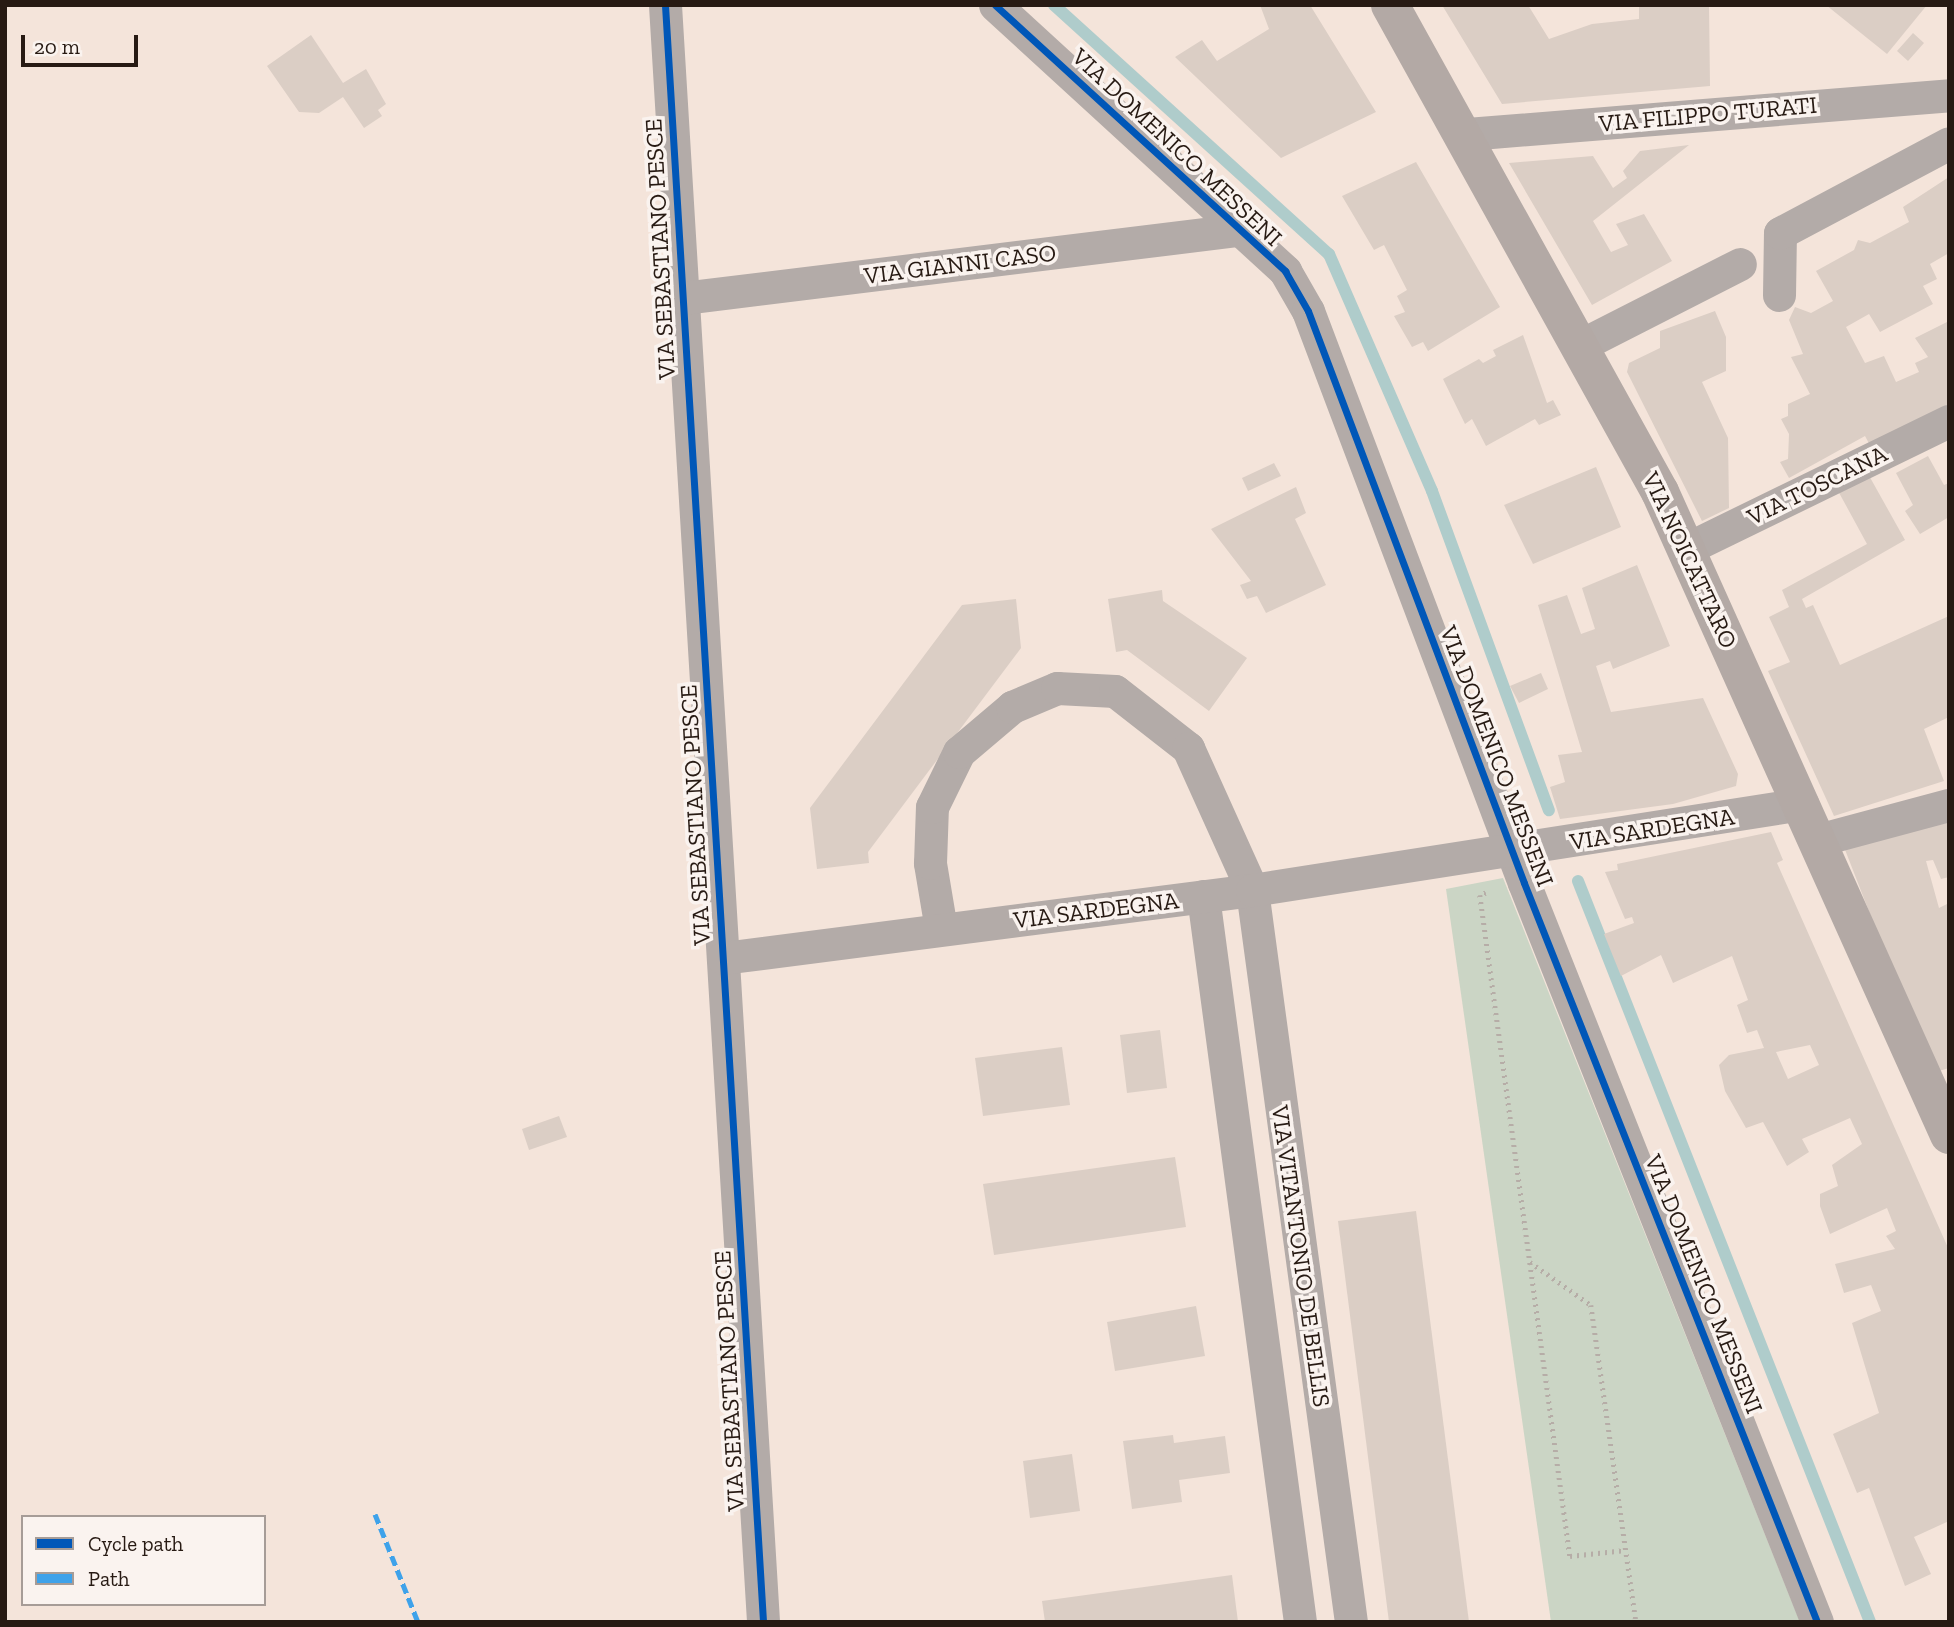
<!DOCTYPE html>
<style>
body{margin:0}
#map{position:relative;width:1954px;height:1627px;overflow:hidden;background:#f4e4da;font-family:"Zilla Slab",serif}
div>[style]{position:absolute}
.green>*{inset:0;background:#cbd5c5}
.stream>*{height:12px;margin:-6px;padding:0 6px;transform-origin:6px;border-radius:6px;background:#afcccb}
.building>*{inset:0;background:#dbcec5}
.path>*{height:4.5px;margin-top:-2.25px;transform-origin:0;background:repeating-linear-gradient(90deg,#b6ada7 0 2px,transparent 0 7px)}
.street>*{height:33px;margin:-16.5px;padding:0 16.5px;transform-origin:16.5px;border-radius:16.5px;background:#b3aba8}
.secondary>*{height:38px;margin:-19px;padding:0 19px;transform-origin:19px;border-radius:19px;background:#b3a9a5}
.quiet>*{height:5px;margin-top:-2.5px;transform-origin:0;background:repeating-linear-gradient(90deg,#3ea2ea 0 10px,transparent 0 15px)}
.cycleway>*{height:7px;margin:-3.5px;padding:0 3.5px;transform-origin:3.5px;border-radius:3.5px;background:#0057b8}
span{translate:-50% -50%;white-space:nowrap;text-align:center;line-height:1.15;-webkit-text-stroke:7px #faf3ef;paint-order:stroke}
.street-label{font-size:24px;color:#271a13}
.frame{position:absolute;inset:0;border:7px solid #271a13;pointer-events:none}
.legend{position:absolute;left:21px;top:1515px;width:245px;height:91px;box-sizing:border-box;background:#faf3ef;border:2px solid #a69c97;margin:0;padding:9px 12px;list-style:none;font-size:21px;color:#271a13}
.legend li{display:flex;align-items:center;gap:14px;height:35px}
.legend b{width:35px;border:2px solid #a69c97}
.scale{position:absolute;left:21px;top:35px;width:117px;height:32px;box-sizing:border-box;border:4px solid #271a13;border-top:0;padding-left:9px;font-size:21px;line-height:24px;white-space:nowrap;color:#271a13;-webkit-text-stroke:5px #faf3ef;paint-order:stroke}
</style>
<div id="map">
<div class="green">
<div style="clip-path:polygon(1503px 878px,1800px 1622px,1551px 1622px,1446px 889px)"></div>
</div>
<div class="stream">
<div style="left:1054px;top:5px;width:371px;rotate:42.2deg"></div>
<div style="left:1329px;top:254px;width:258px;rotate:66.5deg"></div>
<div style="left:1432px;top:491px;width:340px;rotate:69.9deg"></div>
<div style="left:1578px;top:881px;width:796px;rotate:68.49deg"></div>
</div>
<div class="building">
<div style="clip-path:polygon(1310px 5px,1376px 112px,1281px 158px,1175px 57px,1202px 40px,1217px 61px,1269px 29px,1260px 5px)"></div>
<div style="clip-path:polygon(1442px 5px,1528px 5px,1549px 39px,1592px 24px,1639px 19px,1639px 5px,1709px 5px,1710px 86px,1502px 104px)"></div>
<div style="clip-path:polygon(1826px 5px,1927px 5px,1887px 54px)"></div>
<div style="clip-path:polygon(1913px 33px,1924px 43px,1908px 61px,1897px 51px)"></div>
<div style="clip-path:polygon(311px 35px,343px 83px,366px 69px,386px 104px,378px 110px,382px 116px,364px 128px,343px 97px,319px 113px,299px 112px,267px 66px)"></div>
<div style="clip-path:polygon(1689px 145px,1593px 221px,1611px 252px,1628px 245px,1616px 224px,1644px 214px,1672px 261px,1592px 305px,1509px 163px,1593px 156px,1613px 188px,1627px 178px,1623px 171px,1640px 151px)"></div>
<div style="clip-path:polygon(1416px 162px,1500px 307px,1428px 351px,1423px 342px,1412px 347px,1394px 316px,1405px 312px,1397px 296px,1407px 290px,1384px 245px,1374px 250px,1342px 196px)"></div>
<div style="clip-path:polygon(1949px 177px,1949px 253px,1930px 264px,1937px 279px,1923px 286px,1933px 304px,1880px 332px,1869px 314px,1846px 327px,1865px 363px,1884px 356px,1896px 382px,1919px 372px,1915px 363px,1928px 357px,1915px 338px,1949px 321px,1949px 411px,1872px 449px,1865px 436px,1789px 478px,1780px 462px,1788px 459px,1789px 434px,1781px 419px,1788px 416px,1788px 404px,1810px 394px,1791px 357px,1803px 354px,1789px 320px,1795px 307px,1811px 313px,1833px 301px,1816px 271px,1854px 250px,1858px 240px,1870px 243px,1909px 222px,1903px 207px)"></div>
<div style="clip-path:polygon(1715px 311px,1726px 337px,1726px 371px,1702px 382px,1728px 438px,1729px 508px,1702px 521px,1627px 372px,1629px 363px,1660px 348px,1660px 331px)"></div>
<div style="clip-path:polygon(1523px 335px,1547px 403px,1553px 400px,1561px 415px,1539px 425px,1535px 419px,1486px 446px,1472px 419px,1465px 424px,1443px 379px,1479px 359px,1483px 363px,1496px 356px,1493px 350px)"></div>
<div style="clip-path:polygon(1928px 456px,1944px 485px,1949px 483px,1949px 517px,1920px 534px,1905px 511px,1913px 505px,1896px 473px)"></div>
<div style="clip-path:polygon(1274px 463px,1281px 476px,1248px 491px,1242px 478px)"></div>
<div style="clip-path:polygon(1596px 467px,1621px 527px,1533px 564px,1504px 505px)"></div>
<div style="clip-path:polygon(1867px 472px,1905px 540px,1802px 599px,1806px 608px,1813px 605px,1840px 665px,1949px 616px,1949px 717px,1924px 729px,1944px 781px,1834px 816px,1768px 671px,1790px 662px,1769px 617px,1789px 607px,1782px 590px,1867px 544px,1837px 489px)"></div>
<div style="clip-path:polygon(1296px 487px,1306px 513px,1295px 519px,1326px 585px,1266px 613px,1257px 596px,1247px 599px,1240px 585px,1251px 581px,1211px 529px)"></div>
<div style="clip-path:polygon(1637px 565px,1670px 646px,1613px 669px,1610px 661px,1596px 666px,1611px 712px,1703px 698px,1738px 774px,1736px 786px,1673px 804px,1560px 819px,1550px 787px,1565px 782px,1558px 755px,1582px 752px,1538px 605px,1567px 595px,1581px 634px,1595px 629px,1582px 588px)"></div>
<div style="clip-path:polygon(1162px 590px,1163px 601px,1247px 658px,1209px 711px,1127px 650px,1116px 652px,1108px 599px)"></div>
<div style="clip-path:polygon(1016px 599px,1021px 648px,868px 852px,869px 863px,817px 869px,810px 808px,962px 605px)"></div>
<div style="clip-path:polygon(1541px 673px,1548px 689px,1519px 703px,1510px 686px)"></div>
<div style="clip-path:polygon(1949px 814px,1949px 877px,1941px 879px,1933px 860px,1926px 861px,1939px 908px,1949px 903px,1949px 1068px,1932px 1073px,1842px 842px)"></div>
<div style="clip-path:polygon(evenodd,1771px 832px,1783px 860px,1777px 863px,1949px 1250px,1949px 1521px,1914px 1537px,1931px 1574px,1905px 1586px,1869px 1488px,1857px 1493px,1833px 1434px,1879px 1413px,1852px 1323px,1881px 1311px,1871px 1285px,1844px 1293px,1835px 1264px,1895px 1249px,1886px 1236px,1896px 1231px,1887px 1208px,1830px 1234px,1820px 1206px,1820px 1194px,1838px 1186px,1832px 1165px,1862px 1144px,1850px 1118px,1802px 1139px,1809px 1152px,1787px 1166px,1763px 1122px,1746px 1128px,1725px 1091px,1719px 1065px,1729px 1055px,1764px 1048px,1757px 1030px,1747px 1033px,1737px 1005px,1748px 1000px,1732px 956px,1673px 983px,1661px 955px,1621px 976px,1604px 934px,1634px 923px,1632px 917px,1625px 919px,1605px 872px,1618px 870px,1617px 864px,1771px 832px,1810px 1045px,1819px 1065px,1788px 1079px,1776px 1052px,1810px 1045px)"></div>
<div style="clip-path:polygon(1160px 1030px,1167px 1088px,1127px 1093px,1120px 1035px)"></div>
<div style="clip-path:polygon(1062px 1047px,1070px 1105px,983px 1116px,975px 1058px)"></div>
<div style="clip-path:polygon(559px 1116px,567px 1137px,529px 1150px,522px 1129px)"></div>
<div style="clip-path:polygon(1175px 1157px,1186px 1227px,994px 1255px,983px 1184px)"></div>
<div style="clip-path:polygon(1416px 1211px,1469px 1622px,1389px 1622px,1338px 1221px)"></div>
<div style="clip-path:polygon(1196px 1306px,1205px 1356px,1115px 1371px,1107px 1322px)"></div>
<div style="clip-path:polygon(1173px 1435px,1174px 1443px,1225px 1436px,1230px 1473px,1179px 1480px,1182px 1502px,1132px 1509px,1123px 1441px)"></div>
<div style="clip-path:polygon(1072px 1454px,1080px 1511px,1030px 1518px,1023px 1461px)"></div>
<div style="clip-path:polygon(1232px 1575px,1238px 1622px,1045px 1622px,1042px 1601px)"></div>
</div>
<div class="path">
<div style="left:1486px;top:893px;width:6px;rotate:162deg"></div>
<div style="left:1480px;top:895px;width:667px;rotate:82.25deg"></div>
<div style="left:1570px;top:1556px;width:56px;rotate:-6.1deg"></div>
<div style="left:1530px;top:1262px;width:75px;rotate:35.2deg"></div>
<div style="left:1591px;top:1305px;width:320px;rotate:81.9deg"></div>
</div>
<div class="street">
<div style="left:665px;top:5px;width:1620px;rotate:86.53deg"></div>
<div style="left:995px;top:5px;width:394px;rotate:42.5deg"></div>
<div style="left:1285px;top:271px;width:46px;rotate:60.1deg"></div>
<div style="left:1308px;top:311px;width:611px;rotate:69.31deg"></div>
<div style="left:1524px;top:883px;width:795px;rotate:68.37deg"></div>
<div style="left:1467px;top:134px;width:484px;rotate:-4.6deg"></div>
<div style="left:1779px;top:295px;width:62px;rotate:-89.1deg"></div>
<div style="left:1780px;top:233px;width:191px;rotate:-28deg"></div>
<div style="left:683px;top:298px;width:559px;rotate:-6.99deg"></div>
<div style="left:1583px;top:344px;width:176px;rotate:-27deg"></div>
<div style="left:1686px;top:549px;width:292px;rotate:-26deg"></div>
<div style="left:1818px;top:840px;width:136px;rotate:-15deg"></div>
<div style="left:1203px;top:896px;width:732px;rotate:82.39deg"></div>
<div style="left:941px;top:929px;width:67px;rotate:-99.5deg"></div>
<div style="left:930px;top:863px;width:56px;rotate:-88deg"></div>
<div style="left:932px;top:807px;width:61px;rotate:-63.9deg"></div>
<div style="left:959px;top:752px;width:70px;rotate:-40.3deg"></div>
<div style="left:1012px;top:707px;width:49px;rotate:-22.9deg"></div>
<div style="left:1057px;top:688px;width:58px;rotate:3deg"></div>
<div style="left:1115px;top:691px;width:93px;rotate:38deg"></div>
<div style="left:1188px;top:748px;width:156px;rotate:65.7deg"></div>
<div style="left:1252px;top:890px;width:739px;rotate:82.3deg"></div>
<div style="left:723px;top:958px;width:533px;rotate:-7.32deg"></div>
<div style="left:1252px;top:890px;width:557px;rotate:-8.89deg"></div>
</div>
<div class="secondary">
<div style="left:1390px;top:5px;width:557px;rotate:61deg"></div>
<div style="left:1660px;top:492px;width:705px;rotate:65.8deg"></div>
</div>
<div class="quiet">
<div style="left:375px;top:1514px;width:116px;rotate:68.3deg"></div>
</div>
<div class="cycleway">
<div style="left:665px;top:5px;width:1620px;rotate:86.53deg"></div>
<div style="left:995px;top:5px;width:394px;rotate:42.5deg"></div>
<div style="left:1285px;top:271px;width:46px;rotate:60.1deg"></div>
<div style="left:1308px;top:311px;width:611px;rotate:69.31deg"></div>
<div style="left:1524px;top:883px;width:795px;rotate:68.37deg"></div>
</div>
<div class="street-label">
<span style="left:1708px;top:114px;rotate:-5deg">VIA FILIPPO TURATI</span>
<span style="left:1177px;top:147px;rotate:43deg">VIA DOMENICO MESSENI</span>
<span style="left:660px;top:249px;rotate:-93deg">VIA SEBASTIANO PESCE</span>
<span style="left:960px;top:264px;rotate:-7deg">VIA GIANNI CASO</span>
<span style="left:1817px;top:485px;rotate:-26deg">VIA TOSCANA</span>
<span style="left:1690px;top:560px;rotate:65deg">VIA NOICATTARO</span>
<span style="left:1497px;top:756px;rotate:69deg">VIA DOMENICO MESSENI</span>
<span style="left:695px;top:815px;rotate:-93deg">VIA SEBASTIANO PESCE</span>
<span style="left:1652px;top:829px;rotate:-9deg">VIA SARDEGNA</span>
<span style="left:1096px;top:910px;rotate:-7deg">VIA SARDEGNA</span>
<span style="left:1301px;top:1256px;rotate:82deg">VIA VITANTONIO DE BELLIS</span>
<span style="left:1704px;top:1284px;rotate:68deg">VIA DOMENICO MESSENI</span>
<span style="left:729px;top:1381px;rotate:-93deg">VIA SEBASTIANO PESCE</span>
</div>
<div class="frame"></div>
<ul class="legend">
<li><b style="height:9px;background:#0057b8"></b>Cycle path</li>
<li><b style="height:9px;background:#3ea2ea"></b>Path</li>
</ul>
<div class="scale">20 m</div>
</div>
